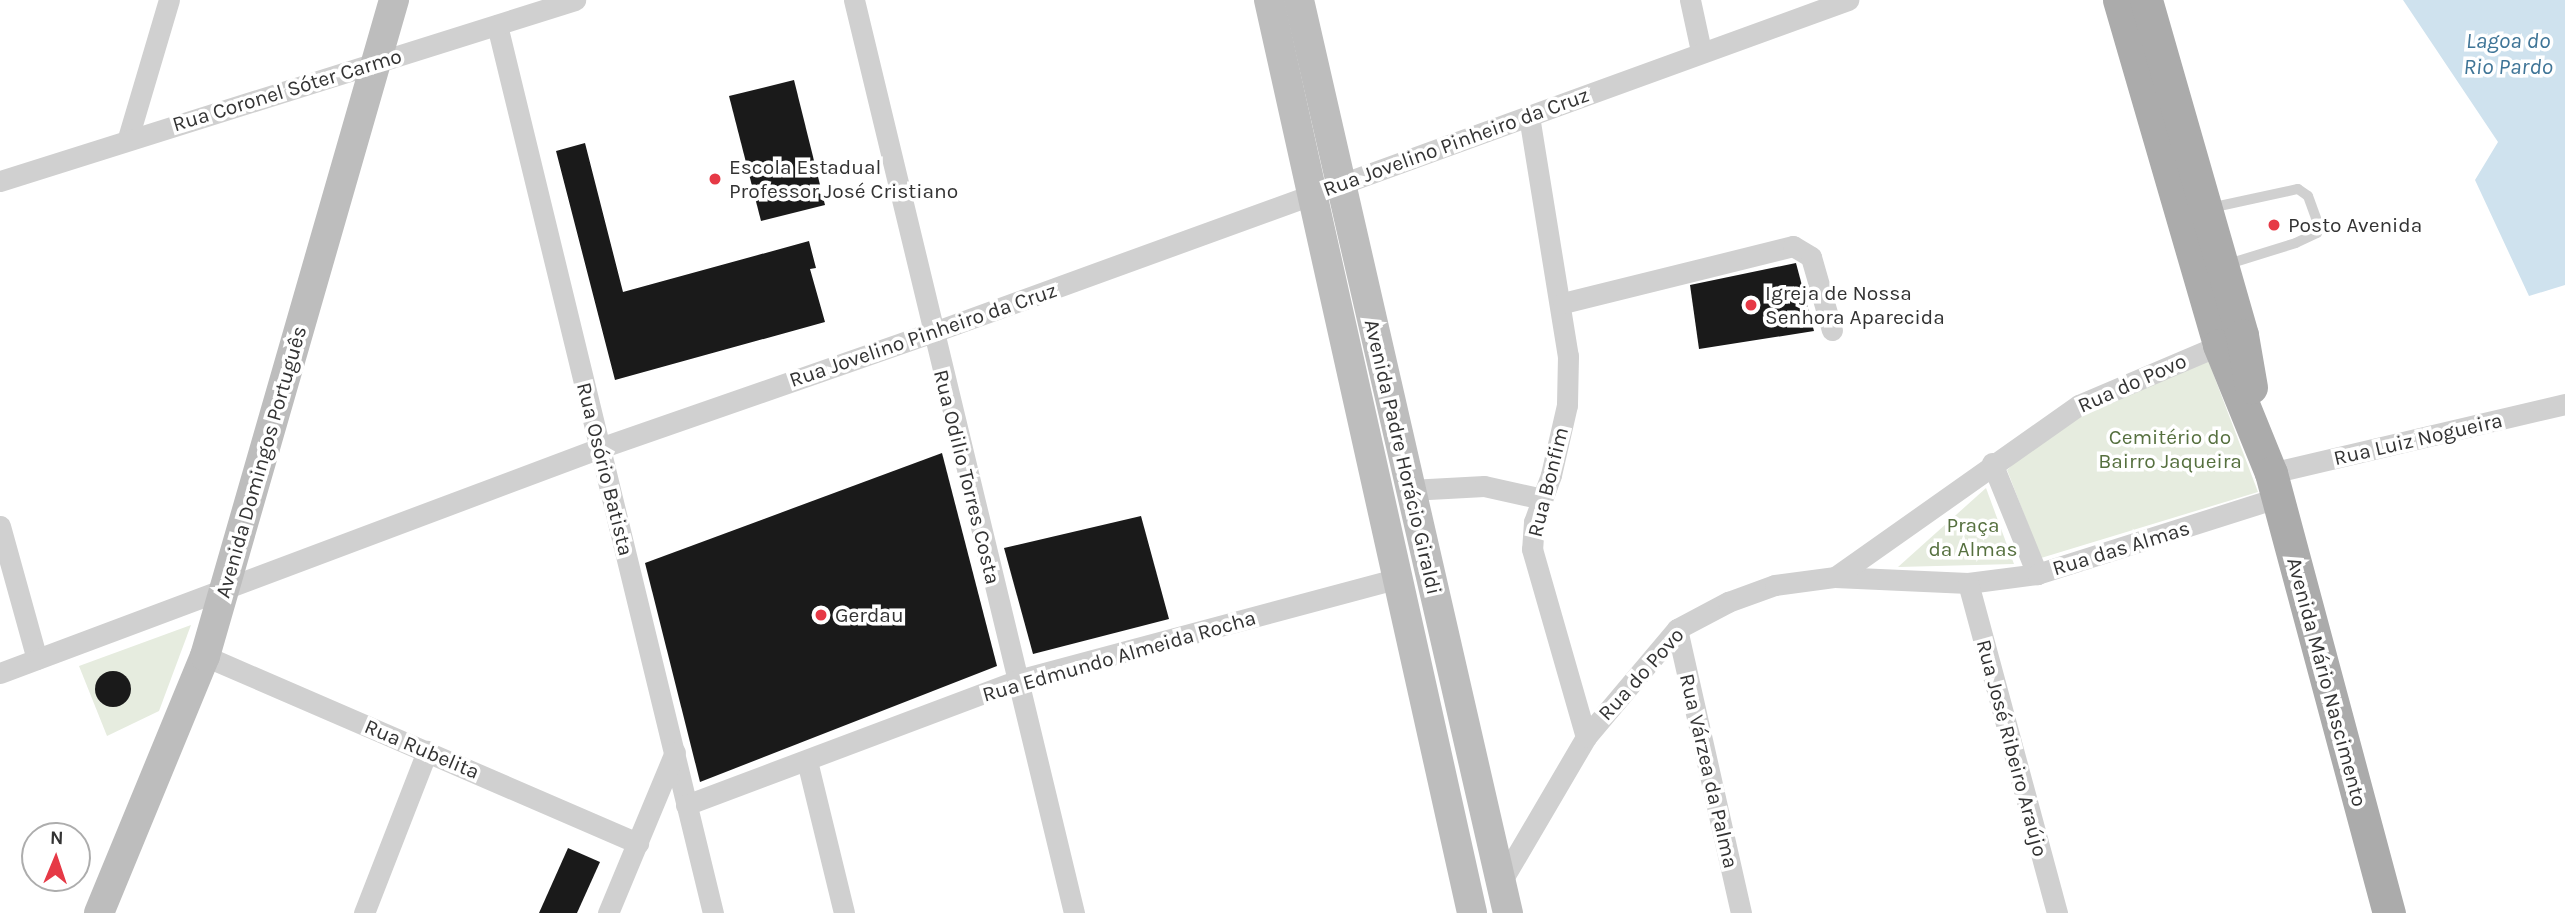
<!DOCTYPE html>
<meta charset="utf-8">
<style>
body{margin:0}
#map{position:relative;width:2565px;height:913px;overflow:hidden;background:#fff;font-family:Karla,sans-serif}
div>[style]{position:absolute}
.green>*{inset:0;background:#e6ecdf}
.water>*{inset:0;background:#cfe2ee}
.building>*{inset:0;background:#1a1a1a}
.round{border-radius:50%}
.lane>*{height:10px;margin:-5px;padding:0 5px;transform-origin:5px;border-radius:5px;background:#d0d0d0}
.street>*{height:21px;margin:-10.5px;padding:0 10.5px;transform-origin:10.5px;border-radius:10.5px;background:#d0d0d0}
.secondary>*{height:30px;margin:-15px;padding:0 15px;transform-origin:15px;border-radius:15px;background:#bdbdbd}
.primary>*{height:33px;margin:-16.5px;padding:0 16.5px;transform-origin:16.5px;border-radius:16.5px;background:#ababab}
.dots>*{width:19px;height:19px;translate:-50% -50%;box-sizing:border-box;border:4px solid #fff;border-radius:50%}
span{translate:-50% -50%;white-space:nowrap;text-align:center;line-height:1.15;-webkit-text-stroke:7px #fff;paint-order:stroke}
.street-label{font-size:21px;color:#333}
.poi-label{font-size:21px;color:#333}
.left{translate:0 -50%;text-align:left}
.park-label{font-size:21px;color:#56703f}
.water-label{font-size:23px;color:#3f7597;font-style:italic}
.north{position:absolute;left:21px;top:822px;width:70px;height:70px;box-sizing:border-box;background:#fff;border:2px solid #adadad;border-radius:50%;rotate:2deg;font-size:19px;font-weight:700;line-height:28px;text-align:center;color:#333}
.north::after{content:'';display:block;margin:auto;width:24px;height:32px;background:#e63946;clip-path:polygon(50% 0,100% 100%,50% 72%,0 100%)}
</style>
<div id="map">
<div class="green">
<div style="clip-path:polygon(2208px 360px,2258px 492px,2041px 558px,2007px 470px,2048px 431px)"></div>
<div style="clip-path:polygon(1986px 488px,2014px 564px,1898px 567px)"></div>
<div style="clip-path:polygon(191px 625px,159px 711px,107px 736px,79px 666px)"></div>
</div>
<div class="water">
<div style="clip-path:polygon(2403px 0,2565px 0,2565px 285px,2529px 296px,2475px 180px,2498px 142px)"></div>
</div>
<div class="building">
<div style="clip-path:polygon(794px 80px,825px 205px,761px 221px,729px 96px)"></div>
<div style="clip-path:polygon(585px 143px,623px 292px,809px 241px,816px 268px,810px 269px,825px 322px,615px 380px,556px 151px)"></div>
<div style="clip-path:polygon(1796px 263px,1814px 331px,1699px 349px,1690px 285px)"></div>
<div style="clip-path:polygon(942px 453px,997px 666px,700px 782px,645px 563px)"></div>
<div style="clip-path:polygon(1141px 516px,1169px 619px,1033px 654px,1004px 548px)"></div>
<div class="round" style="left:95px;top:671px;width:36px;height:36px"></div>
<div style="clip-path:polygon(568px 848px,600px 862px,577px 913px,539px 913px)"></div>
</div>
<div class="lane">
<div style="left:2210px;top:208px;width:90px;rotate:-12.2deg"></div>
<div style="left:2298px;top:189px;width:12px;rotate:35deg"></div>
<div style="left:2308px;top:196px;width:30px;rotate:70deg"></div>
<div style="left:2318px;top:224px;width:9px;rotate:96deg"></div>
<div style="left:2317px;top:233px;width:23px;rotate:155deg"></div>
<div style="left:2296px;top:243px;width:74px;rotate:162.8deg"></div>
</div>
<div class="street">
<div style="left:854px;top:0;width:939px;rotate:76.45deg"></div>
<div style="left:1690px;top:0;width:52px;rotate:77.8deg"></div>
<div style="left:497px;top:25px;width:914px;rotate:76.33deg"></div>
<div style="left:1529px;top:116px;width:243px;rotate:80.8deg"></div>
<div style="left:1568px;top:356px;width:49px;rotate:91.2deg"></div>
<div style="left:1567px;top:405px;width:72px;rotate:102.9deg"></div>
<div style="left:1551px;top:475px;width:50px;rotate:109.9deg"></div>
<div style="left:1534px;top:522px;width:27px;rotate:94deg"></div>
<div style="left:1532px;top:549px;width:196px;rotate:74deg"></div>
<div style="left:128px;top:138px;width:144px;rotate:-73.5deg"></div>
<div style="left:0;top:181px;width:603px;rotate:-17.47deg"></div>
<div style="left:1563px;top:303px;width:237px;rotate:-13.9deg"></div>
<div style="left:1793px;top:246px;width:21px;rotate:31deg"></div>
<div style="left:1811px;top:257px;width:76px;rotate:74deg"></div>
<div style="left:1992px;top:463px;width:120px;rotate:67.9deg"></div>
<div style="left:2271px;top:473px;width:302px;rotate:-13.2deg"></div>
<div style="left:1410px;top:490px;width:74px;rotate:-3.1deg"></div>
<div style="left:1484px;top:486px;width:59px;rotate:12.6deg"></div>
<div style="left:0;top:526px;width:138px;rotate:74.5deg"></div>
<div style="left:1835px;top:577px;width:133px;rotate:2.6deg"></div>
<div style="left:1968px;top:583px;width:70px;rotate:-7.4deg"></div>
<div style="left:2037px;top:574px;width:252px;rotate:-17.6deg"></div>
<div style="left:1968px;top:583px;width:342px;rotate:74.9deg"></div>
<div style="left:1677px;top:629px;width:291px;rotate:77.3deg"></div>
<div style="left:205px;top:656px;width:472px;rotate:23.4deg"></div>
<div style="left:0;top:673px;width:641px;rotate:-20.56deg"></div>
<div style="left:600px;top:448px;width:350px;rotate:-19.2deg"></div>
<div style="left:931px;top:333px;width:976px;rotate:-19.96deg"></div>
<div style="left:807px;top:761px;width:156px;rotate:76.3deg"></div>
<div style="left:686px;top:805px;width:355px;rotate:-20.6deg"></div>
<div style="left:1018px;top:680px;width:393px;rotate:-15deg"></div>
<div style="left:1501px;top:882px;width:168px;rotate:-59.6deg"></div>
<div style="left:1586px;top:737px;width:141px;rotate:-49.9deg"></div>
<div style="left:1677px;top:629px;width:58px;rotate:-27.9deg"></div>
<div style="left:1728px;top:602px;width:50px;rotate:-19.9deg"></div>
<div style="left:1775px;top:585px;width:61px;rotate:-7.6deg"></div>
<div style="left:1835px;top:577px;width:299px;rotate:-35.2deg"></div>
<div style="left:2079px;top:405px;width:163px;rotate:-23.1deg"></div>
<div style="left:364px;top:913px;width:174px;rotate:-68.7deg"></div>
<div style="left:608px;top:913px;width:174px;rotate:-67.4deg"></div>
</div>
<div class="secondary">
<div style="left:1269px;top:0;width:935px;rotate:77.46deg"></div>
<div style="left:1299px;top:0;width:937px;rotate:77.11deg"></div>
<div style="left:99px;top:913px;width:278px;rotate:-67.6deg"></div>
<div style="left:205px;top:656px;width:683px;rotate:-73.93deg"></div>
</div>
<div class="primary">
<div style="left:2119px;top:0;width:359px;rotate:73.8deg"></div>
<div style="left:2219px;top:345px;width:138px;rotate:67.9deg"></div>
<div style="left:2271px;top:473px;width:456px;rotate:75deg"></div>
<div style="left:2146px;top:0;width:348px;rotate:74deg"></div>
<div style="left:2242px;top:335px;width:53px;rotate:80.2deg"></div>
</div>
<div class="dots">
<div style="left:715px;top:179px;background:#e63946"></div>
<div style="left:2274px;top:225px;background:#e63946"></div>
<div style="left:1751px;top:305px;background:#e63946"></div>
<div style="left:821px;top:615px;background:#e63946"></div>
</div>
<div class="street-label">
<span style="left:287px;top:90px;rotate:-17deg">Rua Coronel Sóter Carmo</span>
<span style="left:1456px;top:142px;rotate:-20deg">Rua Jovelino Pinheiro da Cruz</span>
<span style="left:923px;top:335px;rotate:-19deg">Rua Jovelino Pinheiro da Cruz</span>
<span style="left:2132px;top:383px;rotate:-24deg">Rua do Povo</span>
<span style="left:2418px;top:439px;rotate:-13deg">Rua Luiz Nogueira</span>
<span style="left:1403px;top:457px;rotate:77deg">Avenida Padre Horácio Giraldi</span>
<span style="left:261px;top:462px;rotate:-74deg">Avenida Domingos Português</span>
<span style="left:605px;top:469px;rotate:76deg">Rua Osório Batista</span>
<span style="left:967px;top:477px;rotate:76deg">Rua Odilio Torres Costa</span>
<span style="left:1548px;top:482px;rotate:-76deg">Rua Bonfim</span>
<span style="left:2121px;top:548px;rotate:-17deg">Rua das Almas</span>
<span style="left:1119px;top:656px;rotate:-16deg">Rua Edmundo Almeida Rocha</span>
<span style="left:1641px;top:674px;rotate:-48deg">Rua do Povo</span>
<span style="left:2327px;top:682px;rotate:75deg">Avenida Mário Nascimento</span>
<span style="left:2012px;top:748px;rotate:75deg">Rua José Ribeiro Araújo</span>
<span style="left:422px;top:749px;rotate:23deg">Rua Rubelita</span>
<span style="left:1709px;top:771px;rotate:77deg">Rua Várzea da Palma</span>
</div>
<div class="poi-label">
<span class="left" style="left:729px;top:179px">Escola Estadual<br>Professor José Cristiano</span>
<span class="left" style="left:2288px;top:225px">Posto Avenida</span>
<span class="left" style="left:1765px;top:305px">Igreja de Nossa<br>Senhora Aparecida</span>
<span class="left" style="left:835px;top:615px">Gerdau</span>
</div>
<div class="park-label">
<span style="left:2170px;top:449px">Cemitério do<br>Bairro Jaqueira</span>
<span style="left:1973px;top:537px">Praça<br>da Almas</span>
</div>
<div class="water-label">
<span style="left:2508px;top:54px">Lagoa do<br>Rio Pardo</span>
</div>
<div class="north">N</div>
</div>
